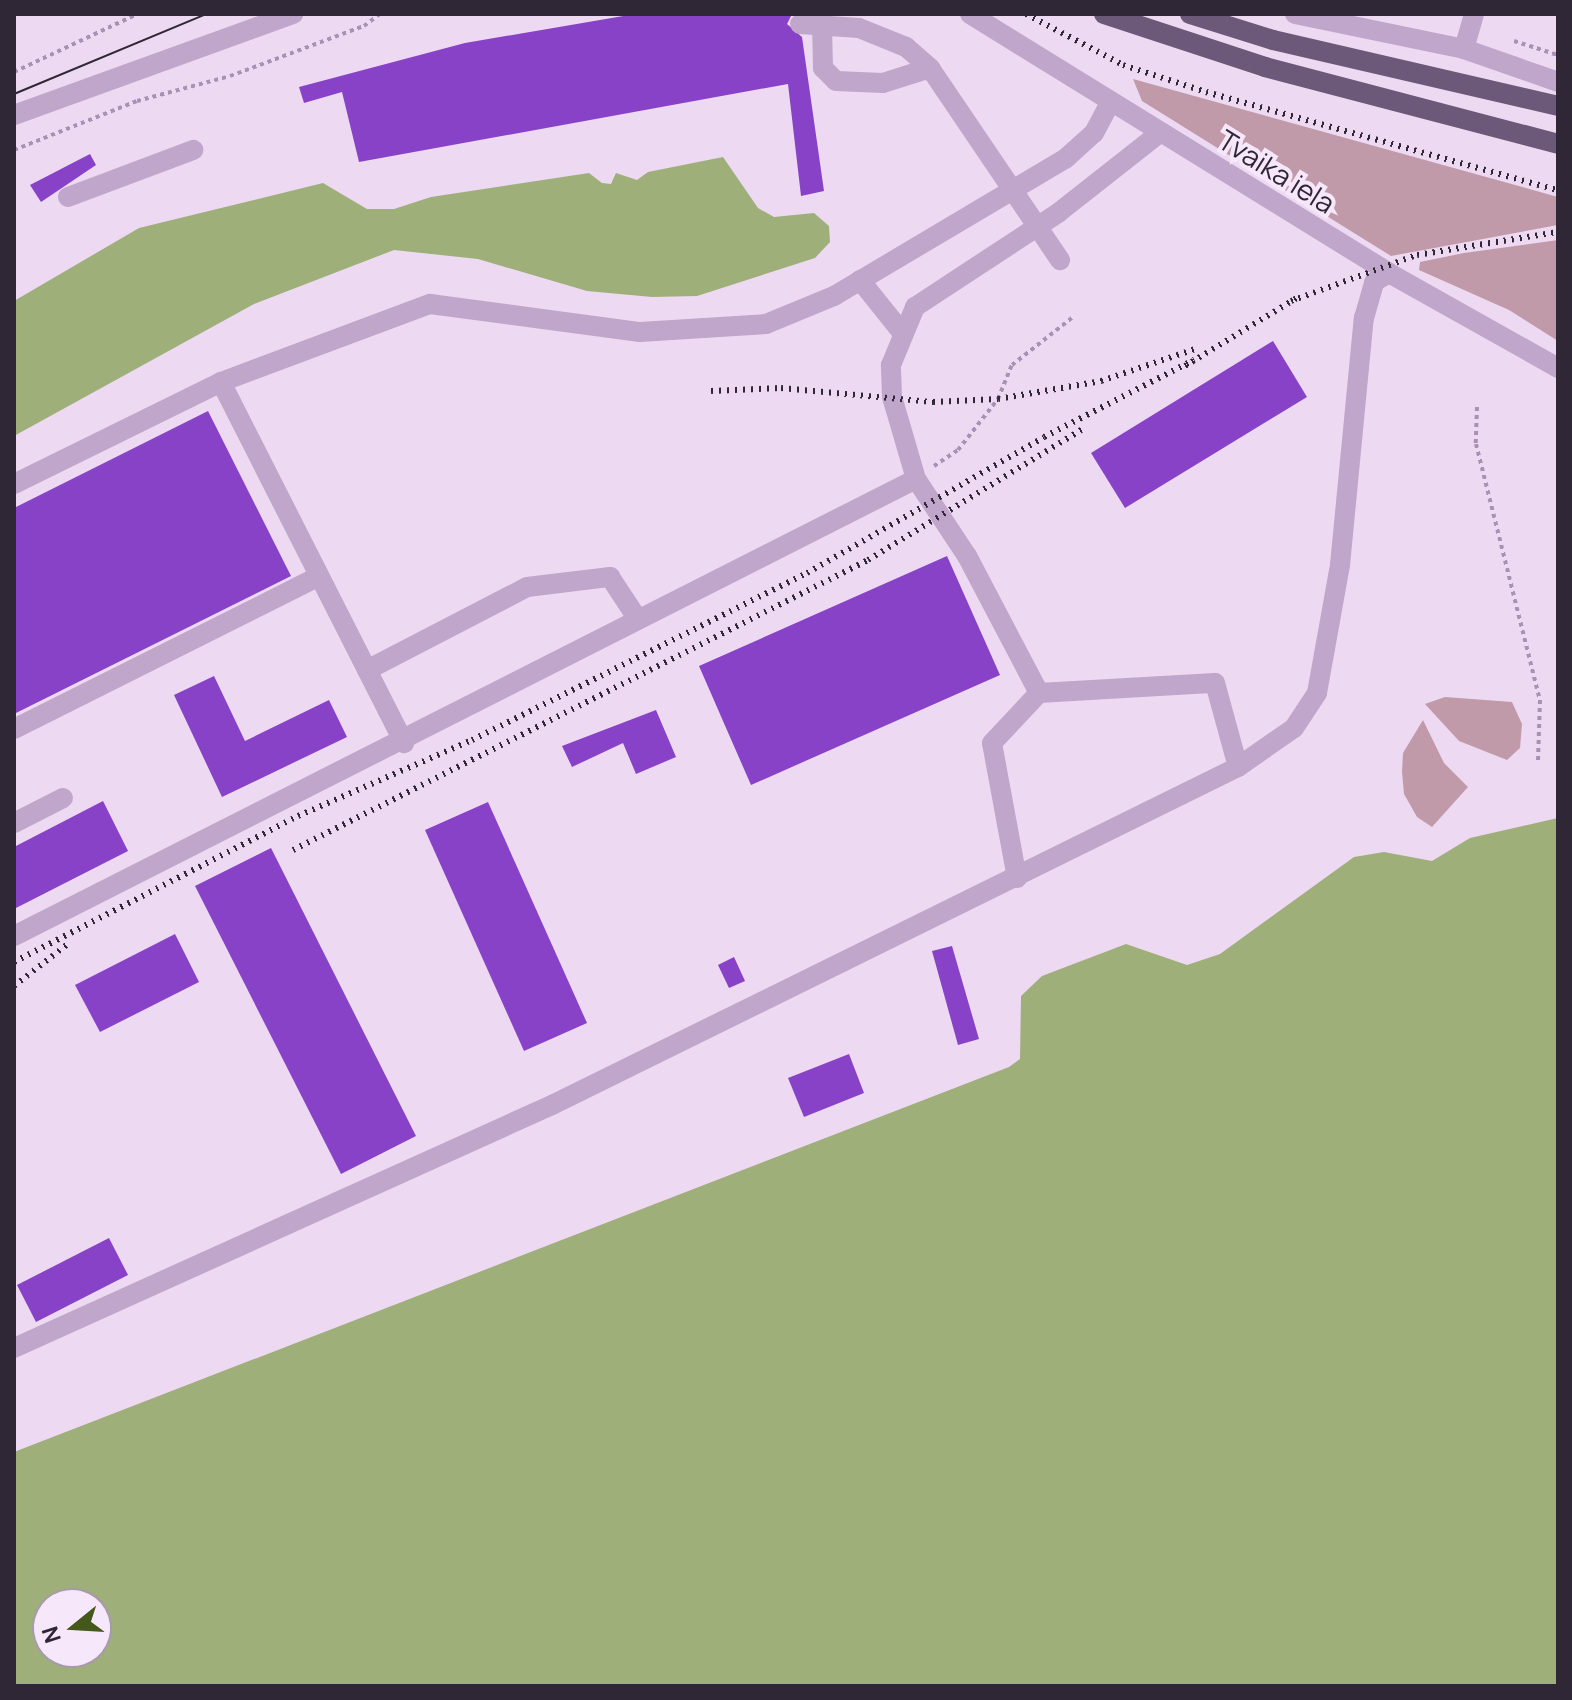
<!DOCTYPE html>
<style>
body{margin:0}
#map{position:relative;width:1572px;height:1700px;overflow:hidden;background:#eddaf2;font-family:Manrope,sans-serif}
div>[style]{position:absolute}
.green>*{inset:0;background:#c19aa9}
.water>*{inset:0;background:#9eaf79}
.building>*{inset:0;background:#8742c8}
.path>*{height:4px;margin-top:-2px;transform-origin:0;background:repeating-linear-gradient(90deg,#ab90b6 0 4px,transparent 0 8px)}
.minor>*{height:20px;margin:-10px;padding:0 10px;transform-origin:10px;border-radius:10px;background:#c0a6ca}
.major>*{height:20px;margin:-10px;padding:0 10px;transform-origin:10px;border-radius:10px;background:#6c5878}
.tram>*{height:2px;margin:-1px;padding:0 1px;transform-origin:1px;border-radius:1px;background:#302736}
.rail>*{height:6px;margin-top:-3px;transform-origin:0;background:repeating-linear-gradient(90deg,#302736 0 2px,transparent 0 8px)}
span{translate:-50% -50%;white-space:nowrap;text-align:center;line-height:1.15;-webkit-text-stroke:8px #f6e7fa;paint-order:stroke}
.street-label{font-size:28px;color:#302736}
.frame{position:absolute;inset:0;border:16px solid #302736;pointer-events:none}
.north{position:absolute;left:32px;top:1588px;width:80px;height:80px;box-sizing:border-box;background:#f6e7fa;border:2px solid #a79aac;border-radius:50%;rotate:252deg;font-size:22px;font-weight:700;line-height:32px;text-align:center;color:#302736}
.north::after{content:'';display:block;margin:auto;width:28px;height:36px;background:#44581c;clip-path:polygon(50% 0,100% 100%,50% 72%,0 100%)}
</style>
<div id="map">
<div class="green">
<div style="clip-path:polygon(1133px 79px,1558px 197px,1558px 225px,1391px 256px,1142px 101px)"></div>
<div style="clip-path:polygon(1558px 240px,1558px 341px,1509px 310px,1419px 270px,1420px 262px,1464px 253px)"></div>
<div style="clip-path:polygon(1445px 697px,1512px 702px,1522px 724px,1520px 748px,1507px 760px,1459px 741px,1425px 704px)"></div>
<div style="clip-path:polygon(1423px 720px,1444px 763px,1468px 787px,1432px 827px,1417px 817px,1404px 794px,1402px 772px,1403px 753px)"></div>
</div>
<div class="water">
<div style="clip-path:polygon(723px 157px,758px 208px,774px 217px,814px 213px,829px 226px,830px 242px,815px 258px,697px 296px,652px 297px,587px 291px,478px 259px,394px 250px,254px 304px,14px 436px,14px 301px,139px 228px,323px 183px,367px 209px,394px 209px,431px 197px,589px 173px,602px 183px,611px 184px,616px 173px,637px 180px,648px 172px)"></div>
<div style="clip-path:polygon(evenodd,1558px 818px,1558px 1686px,14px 1686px,14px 1452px,1009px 1067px,1020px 1059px,1021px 996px,1042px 976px,1126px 944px,1187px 965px,1220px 954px,1354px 857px,1384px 852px,1432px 861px,1470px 838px,1558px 818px,48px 1604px,96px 1604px,96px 1652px,48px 1652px,48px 1604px)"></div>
</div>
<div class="building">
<div style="clip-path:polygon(635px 14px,792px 14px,787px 24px,802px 37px,824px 191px,801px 196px,788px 84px,359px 162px,342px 92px,304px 103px,299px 87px,465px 43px)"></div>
<div style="clip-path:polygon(90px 154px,96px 165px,41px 202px,30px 185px)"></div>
<div style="clip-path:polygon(1273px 341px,1307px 397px,1125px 508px,1091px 453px)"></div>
<div style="clip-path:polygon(208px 411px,291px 576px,14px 714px,14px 508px)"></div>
<div style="clip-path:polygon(947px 556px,1000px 675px,751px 785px,699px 666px)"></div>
<div style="clip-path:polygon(214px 676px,245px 741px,329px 700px,347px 737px,222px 797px,174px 695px)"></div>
<div style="clip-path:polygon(656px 710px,676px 757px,636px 774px,623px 743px,572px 767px,562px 746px)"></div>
<div style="clip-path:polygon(103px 801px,128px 851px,14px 909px,14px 847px)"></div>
<div style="clip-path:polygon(488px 802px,587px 1023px,524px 1051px,425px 830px)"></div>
<div style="clip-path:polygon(271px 848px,416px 1136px,341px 1174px,195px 886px)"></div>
<div style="clip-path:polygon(175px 934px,199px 982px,100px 1032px,75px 985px)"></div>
<div style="clip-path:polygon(952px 946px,979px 1039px,958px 1045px,932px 951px)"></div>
<div style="clip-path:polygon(734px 957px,745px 981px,729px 988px,718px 965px)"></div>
<div style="clip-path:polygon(849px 1054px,864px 1093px,804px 1117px,788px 1078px)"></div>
<div style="clip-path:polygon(109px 1238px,128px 1275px,36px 1322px,17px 1285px)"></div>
</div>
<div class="path">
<div style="left:1514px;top:41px;width:46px;rotate:17.7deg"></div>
<div style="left:14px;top:72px;width:136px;rotate:-25.2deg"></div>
<div style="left:14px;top:150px;width:132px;rotate:-21.7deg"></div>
<div style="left:137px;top:101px;width:96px;rotate:-15deg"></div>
<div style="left:230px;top:76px;width:143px;rotate:-20.5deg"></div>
<div style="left:364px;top:26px;width:20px;rotate:-37deg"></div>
<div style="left:1477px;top:407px;width:37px;rotate:92deg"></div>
<div style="left:1476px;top:444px;width:264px;rotate:76deg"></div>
<div style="left:1540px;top:700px;width:61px;rotate:91.9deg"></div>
<div style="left:934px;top:466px;width:29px;rotate:-34deg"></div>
<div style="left:958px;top:450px;width:65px;rotate:-51.9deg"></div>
<div style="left:998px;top:399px;width:37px;rotate:-68deg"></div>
<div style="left:1012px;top:365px;width:78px;rotate:-38.2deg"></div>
</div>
<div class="minor">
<div style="left:970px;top:14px;width:493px;rotate:31.7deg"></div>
<div style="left:1389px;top:273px;width:194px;rotate:29.3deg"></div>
<div style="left:1295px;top:14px;width:173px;rotate:11.7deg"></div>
<div style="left:1464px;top:49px;width:100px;rotate:19.3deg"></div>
<div style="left:800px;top:24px;width:59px;rotate:3.9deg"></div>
<div style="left:859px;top:28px;width:51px;rotate:22deg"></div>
<div style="left:906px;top:47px;width:32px;rotate:41deg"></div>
<div style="left:930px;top:68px;width:232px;rotate:55.9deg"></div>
<div style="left:822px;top:24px;width:44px;rotate:88.7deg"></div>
<div style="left:823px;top:68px;width:18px;rotate:45deg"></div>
<div style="left:836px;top:81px;width:47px;rotate:2.4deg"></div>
<div style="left:883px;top:83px;width:49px;rotate:-17.7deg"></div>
<div style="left:1464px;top:49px;width:36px;rotate:-74deg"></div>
<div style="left:14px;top:115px;width:297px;rotate:-19.9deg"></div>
<div style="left:68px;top:197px;width:134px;rotate:-20.6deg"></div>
<div style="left:860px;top:280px;width:64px;rotate:51.3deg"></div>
<div style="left:221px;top:382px;width:405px;rotate:63.1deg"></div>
<div style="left:14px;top:484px;width:231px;rotate:-26.2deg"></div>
<div style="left:221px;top:382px;width:223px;rotate:-20.5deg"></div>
<div style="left:430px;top:304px;width:212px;rotate:7.6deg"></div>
<div style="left:640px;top:332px;width:126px;rotate:-3.6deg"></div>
<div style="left:766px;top:324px;width:74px;rotate:-22.4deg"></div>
<div style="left:834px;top:296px;width:269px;rotate:-30.7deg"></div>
<div style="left:1065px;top:159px;width:39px;rotate:-42deg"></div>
<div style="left:1094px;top:133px;width:34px;rotate:-62deg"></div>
<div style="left:367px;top:670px;width:180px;rotate:-27.4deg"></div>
<div style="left:527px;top:587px;width:84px;rotate:-6.9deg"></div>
<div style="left:610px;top:577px;width:49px;rotate:56.6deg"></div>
<div style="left:1039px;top:693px;width:155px;rotate:-117.7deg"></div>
<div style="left:967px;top:556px;width:92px;rotate:-123.5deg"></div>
<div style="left:916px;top:479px;width:85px;rotate:-106.3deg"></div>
<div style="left:892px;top:397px;width:32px;rotate:-92deg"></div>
<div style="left:891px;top:365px;width:63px;rotate:-67.5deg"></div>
<div style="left:915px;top:307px;width:171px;rotate:-33.3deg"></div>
<div style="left:1058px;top:213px;width:131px;rotate:-38.2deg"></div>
<div style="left:14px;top:729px;width:341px;rotate:-26.6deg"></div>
<div style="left:14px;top:823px;width:55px;rotate:-27deg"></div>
<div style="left:1017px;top:878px;width:137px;rotate:-100.5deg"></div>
<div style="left:992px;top:743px;width:69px;rotate:-46.8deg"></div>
<div style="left:1039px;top:693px;width:176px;rotate:-3.3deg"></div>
<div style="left:1215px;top:683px;width:87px;rotate:74.7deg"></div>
<div style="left:14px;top:936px;width:1011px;rotate:-26.87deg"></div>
<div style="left:14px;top:1348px;width:590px;rotate:-24.31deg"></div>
<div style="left:552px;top:1105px;width:765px;rotate:-26.23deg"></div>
<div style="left:1238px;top:767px;width:68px;rotate:-34.9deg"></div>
<div style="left:1294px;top:728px;width:42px;rotate:-56.7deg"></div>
<div style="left:1317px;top:693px;width:130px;rotate:-79.8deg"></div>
<div style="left:1340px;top:565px;width:248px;rotate:-84.5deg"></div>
<div style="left:1364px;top:318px;width:37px;rotate:-74deg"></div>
<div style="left:1374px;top:282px;width:17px;rotate:-31deg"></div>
</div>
<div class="major">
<div style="left:1104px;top:14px;width:169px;rotate:18.2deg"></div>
<div style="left:1265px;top:67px;width:303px;rotate:14.7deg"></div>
<div style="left:1190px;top:14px;width:87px;rotate:17.4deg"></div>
<div style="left:1273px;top:40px;width:293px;rotate:13deg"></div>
</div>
<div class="tram">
<div style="left:14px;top:94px;width:208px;rotate:-22.6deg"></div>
</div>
<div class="rail">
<div style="left:1026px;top:14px;width:110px;rotate:27.7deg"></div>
<div style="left:1123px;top:65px;width:87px;rotate:18deg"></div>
<div style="left:1206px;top:92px;width:365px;rotate:15.6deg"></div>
<div style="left:1291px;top:301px;width:134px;rotate:-20.1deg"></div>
<div style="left:1417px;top:255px;width:143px;rotate:-9.3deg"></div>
<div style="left:1185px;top:366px;width:135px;rotate:-31.3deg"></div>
<div style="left:711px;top:391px;width:70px;rotate:-2.5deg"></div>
<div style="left:781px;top:388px;width:153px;rotate:5.3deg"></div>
<div style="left:933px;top:402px;width:65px;rotate:-2.6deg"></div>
<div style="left:998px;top:399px;width:105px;rotate:-9.9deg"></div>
<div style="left:1101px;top:381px;width:99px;rotate:-18.8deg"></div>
<div style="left:293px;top:850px;width:644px;rotate:-26.76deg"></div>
<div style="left:868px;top:560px;width:255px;rotate:-31.4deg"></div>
<div style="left:14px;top:962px;width:319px;rotate:-27.2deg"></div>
<div style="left:298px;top:816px;width:190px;rotate:-23.6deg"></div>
<div style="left:472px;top:740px;width:374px;rotate:-26.5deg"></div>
<div style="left:807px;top:573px;width:273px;rotate:-29.8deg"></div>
<div style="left:1044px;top:437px;width:169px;rotate:-27.2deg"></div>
<div style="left:14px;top:986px;width:70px;rotate:-38deg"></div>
</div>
<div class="street-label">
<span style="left:1277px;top:171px;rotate:32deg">Tvaika iela</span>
</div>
<div class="frame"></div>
<div class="north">N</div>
</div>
